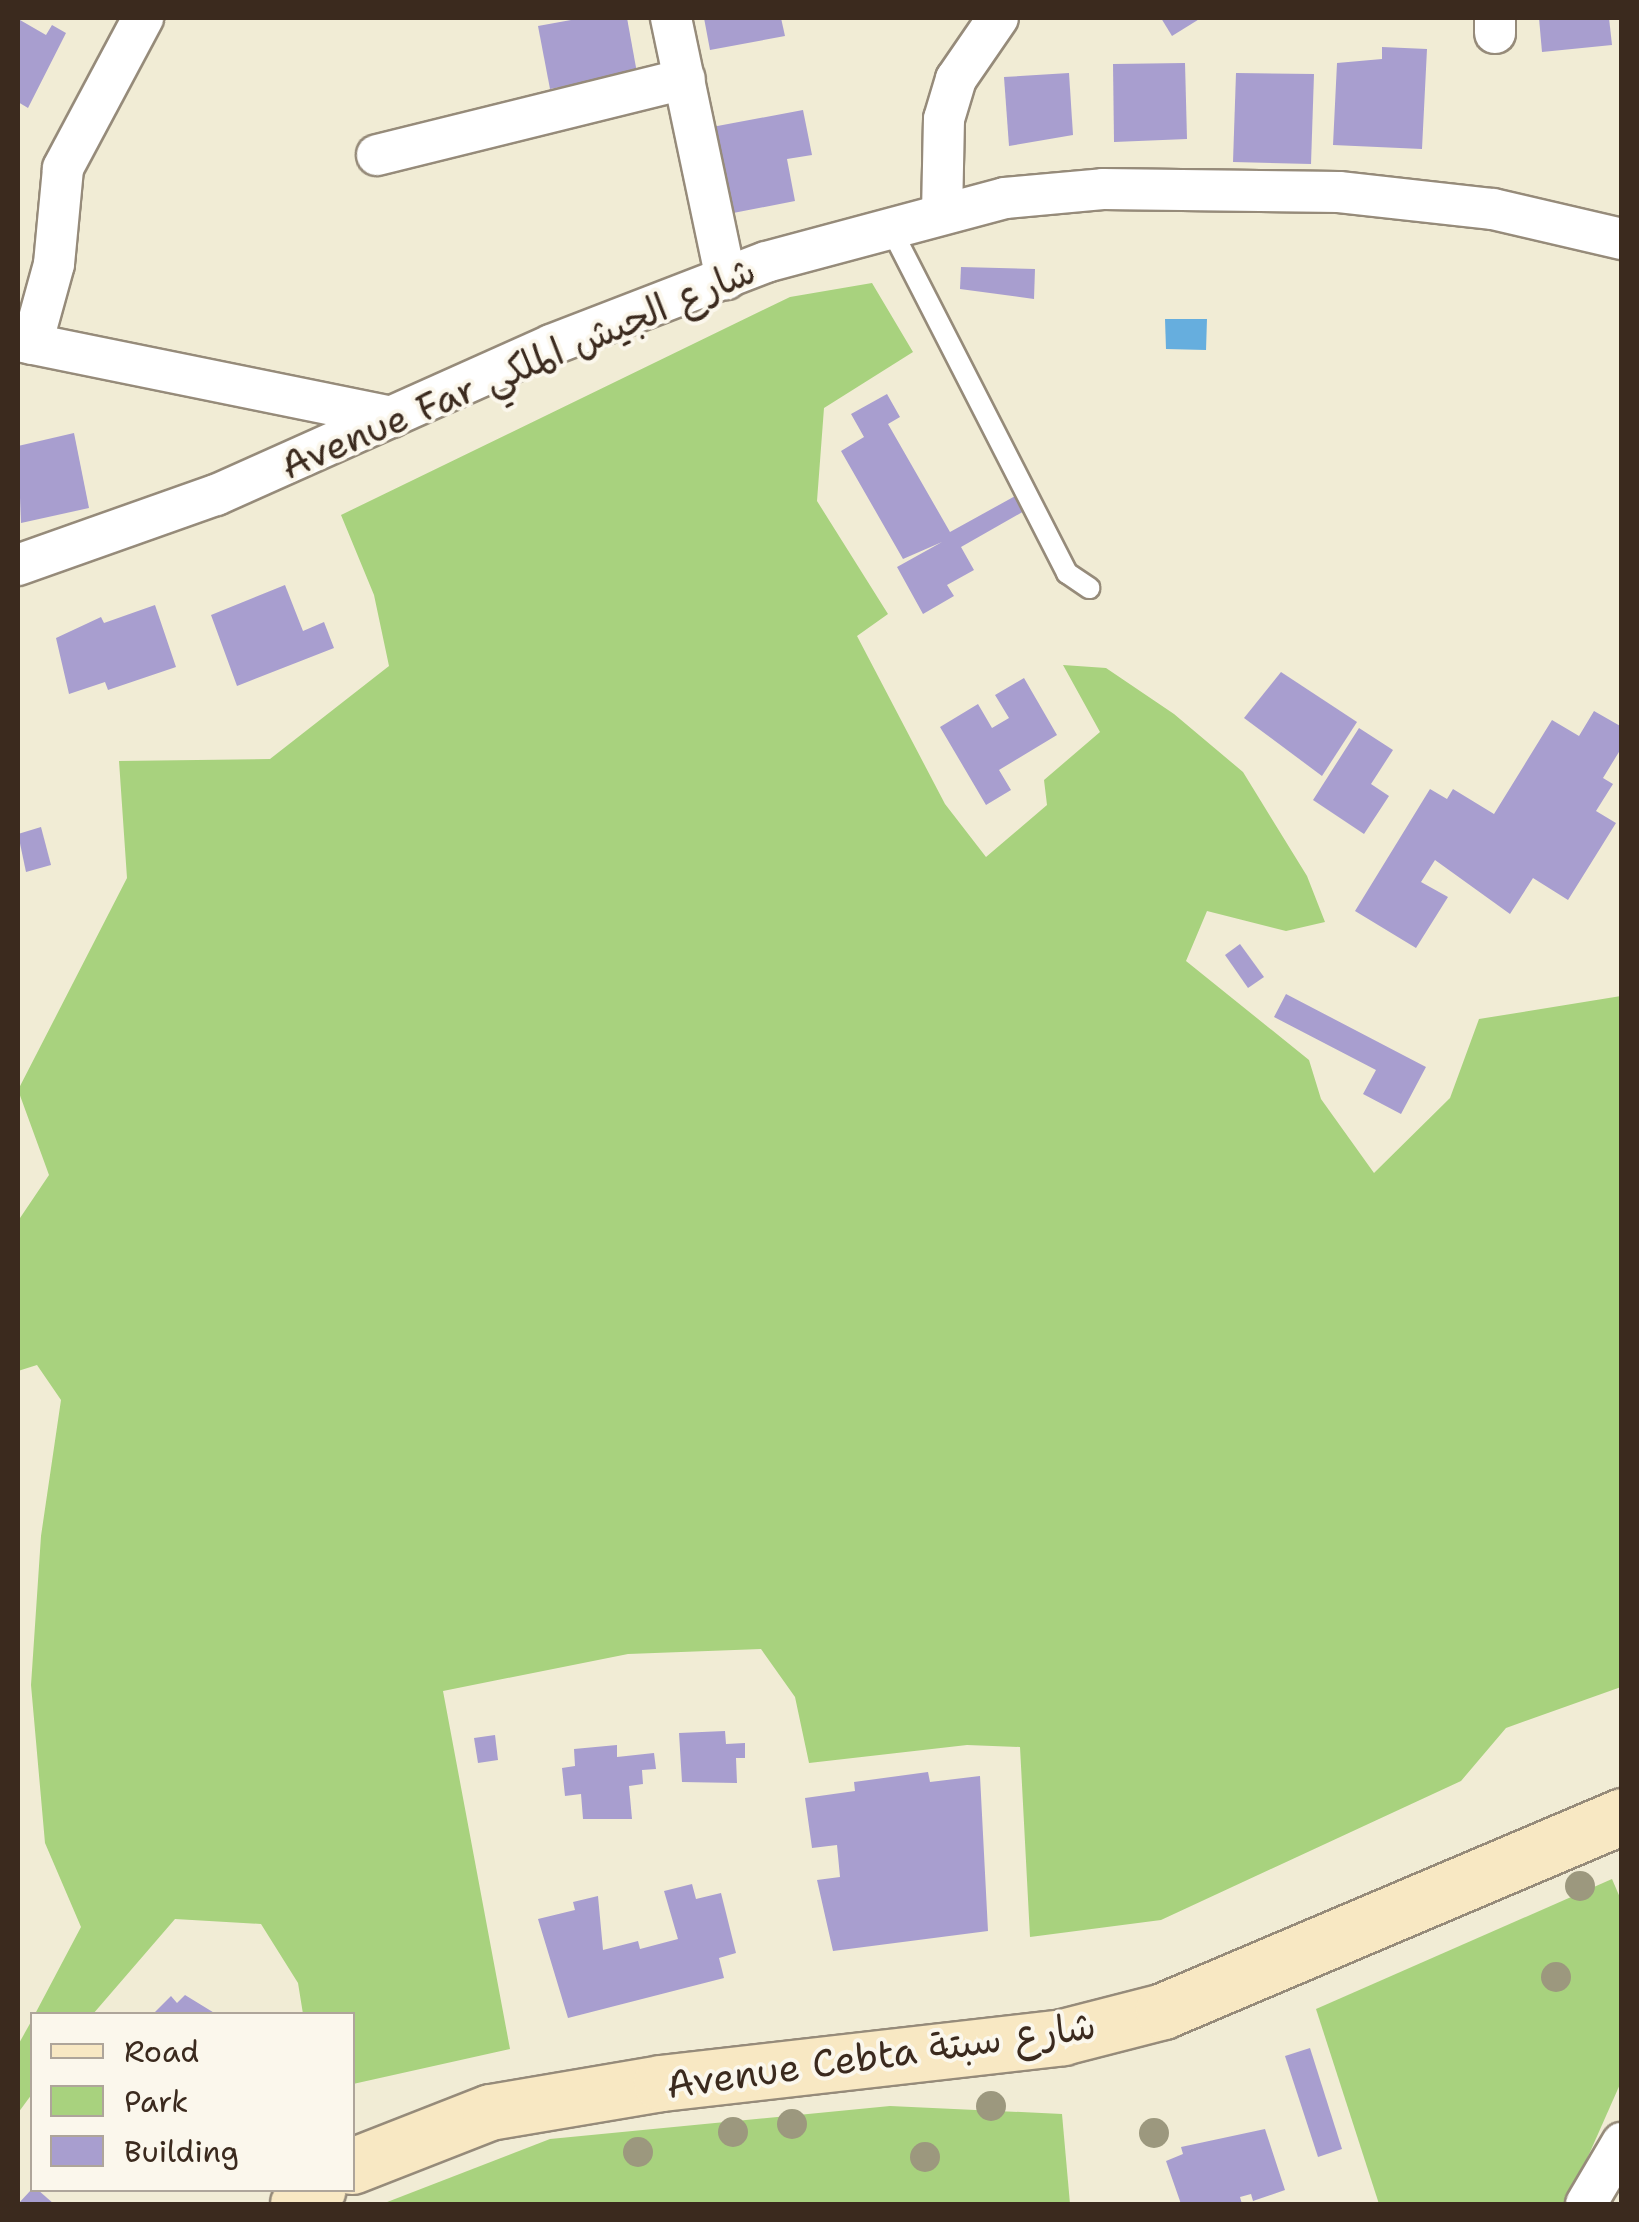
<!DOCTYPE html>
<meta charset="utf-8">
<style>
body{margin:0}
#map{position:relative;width:1639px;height:2222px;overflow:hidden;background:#f1ecd5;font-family:"Shantell Sans","Playpen Sans Arabic",sans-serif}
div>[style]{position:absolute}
.green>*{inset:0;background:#a8d27e}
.water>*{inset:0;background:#66aede}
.building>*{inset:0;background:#a89ecf}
.roads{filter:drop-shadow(2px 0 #968b7a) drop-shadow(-2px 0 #968b7a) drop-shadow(0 2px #968b7a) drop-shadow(0 -2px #968b7a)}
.lane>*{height:20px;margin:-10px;padding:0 10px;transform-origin:10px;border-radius:10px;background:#fff}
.street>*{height:40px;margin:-20px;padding:0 20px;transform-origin:20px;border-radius:20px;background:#fff}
.secondary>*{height:55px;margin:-27.5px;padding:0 27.5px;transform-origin:27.5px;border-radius:27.5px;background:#f8e8c3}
.trees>*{width:30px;height:30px;margin:-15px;border-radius:50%;background:#9c987e}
span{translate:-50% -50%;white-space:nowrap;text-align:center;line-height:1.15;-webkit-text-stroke:8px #fbf7ec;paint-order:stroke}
.street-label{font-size:38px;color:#3b2a1e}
.frame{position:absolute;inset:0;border:20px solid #3b2a1e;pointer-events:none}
.legend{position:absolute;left:30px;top:2012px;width:325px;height:180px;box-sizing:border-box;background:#fbf7ec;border:2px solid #aea59a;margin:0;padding:12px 18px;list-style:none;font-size:30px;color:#3b2a1e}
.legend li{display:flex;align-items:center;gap:20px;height:50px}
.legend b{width:50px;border:2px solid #aea59a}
</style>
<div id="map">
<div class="green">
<div style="clip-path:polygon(872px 283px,913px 352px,824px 408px,817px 501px,888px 614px,857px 636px,945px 804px,986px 857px,1047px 805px,1044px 780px,1100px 732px,1063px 665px,1106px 668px,1174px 714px,1243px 772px,1307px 876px,1325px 922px,1286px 931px,1207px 911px,1186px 961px,1309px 1060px,1321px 1099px,1374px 1173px,1450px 1098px,1479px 1019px,1621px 996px,1621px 1687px,1506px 1728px,1461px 1781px,1161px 1920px,1030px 1937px,1020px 1747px,967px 1745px,809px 1763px,795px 1697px,761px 1649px,628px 1654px,443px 1691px,510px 2049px,353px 2084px,352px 2014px,303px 2014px,298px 1983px,261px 1924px,175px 1919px,93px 2014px,35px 2014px,81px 1927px,45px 1843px,31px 1685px,41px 1536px,61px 1400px,37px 1365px,18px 1371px,18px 1221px,49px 1175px,18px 1090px,127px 878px,119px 761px,270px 759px,389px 666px,374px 595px,341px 515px,790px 297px)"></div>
<div style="clip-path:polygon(1612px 1879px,1621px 1900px,1621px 2082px,1567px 2204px,1379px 2204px,1316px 2009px)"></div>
<div style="clip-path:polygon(32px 2020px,32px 2094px,18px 2113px,18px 2045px)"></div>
<div style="clip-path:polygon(890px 2106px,1062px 2114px,1070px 2204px,382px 2204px,550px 2139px)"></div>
</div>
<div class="water">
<div style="clip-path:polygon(1165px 319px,1207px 319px,1206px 350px,1166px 349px)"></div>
</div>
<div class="building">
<div style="clip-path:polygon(582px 18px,627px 18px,637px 73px,550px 89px,538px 26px)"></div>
<div style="clip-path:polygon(704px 18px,781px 18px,785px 36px,710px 50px)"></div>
<div style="clip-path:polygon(1161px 18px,1201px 18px,1172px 36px)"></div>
<div style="clip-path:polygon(1539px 18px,1609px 18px,1612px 45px,1542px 52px)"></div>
<div style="clip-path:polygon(20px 20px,46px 35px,52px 25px,66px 33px,28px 108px,18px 102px)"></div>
<div style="clip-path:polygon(1382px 47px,1427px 49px,1422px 149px,1333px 145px,1337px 63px,1382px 59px)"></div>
<div style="clip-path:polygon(1185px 63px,1187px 139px,1114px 142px,1113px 64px)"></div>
<div style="clip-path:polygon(1069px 73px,1073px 135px,1009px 146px,1004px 77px)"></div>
<div style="clip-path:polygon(1236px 73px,1314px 74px,1311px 164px,1233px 162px)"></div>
<div style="clip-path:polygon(803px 110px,812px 155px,787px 159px,795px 201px,728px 214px,712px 127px)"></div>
<div style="clip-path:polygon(961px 267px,1035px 269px,1034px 299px,960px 289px)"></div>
<div style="clip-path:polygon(887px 394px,900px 417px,888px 424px,950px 532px,1017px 495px,1026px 510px,961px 547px,974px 570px,947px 585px,954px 596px,923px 614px,897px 567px,942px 542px,903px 559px,841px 451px,864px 437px,851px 414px)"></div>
<div style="clip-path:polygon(74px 433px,89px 508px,21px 523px,18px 446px)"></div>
<div style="clip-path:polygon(285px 585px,303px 631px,324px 622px,334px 648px,237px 686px,211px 615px)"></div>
<div style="clip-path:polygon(155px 605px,176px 667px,108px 690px,105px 682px,69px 694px,56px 638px,101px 617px,104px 623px)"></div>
<div style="clip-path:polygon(1281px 672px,1357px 722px,1322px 776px,1244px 718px)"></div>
<div style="clip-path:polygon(1024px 678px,1057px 735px,999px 770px,1011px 790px,986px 805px,940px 727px,978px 704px,992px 728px,1009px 718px,995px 695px)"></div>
<div style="clip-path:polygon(1594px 711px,1622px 727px,1622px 747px,1603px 778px,1613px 784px,1596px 811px,1616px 823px,1568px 900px,1533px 878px,1510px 914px,1435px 860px,1421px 882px,1448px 897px,1416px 948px,1355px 911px,1430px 789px,1447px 799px,1453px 789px,1494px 814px,1552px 720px,1579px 736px)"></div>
<div style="clip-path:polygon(1359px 728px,1393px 750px,1371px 784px,1389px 796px,1364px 834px,1313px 800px)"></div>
<div style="clip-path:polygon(41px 827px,51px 865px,26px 872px,18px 834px)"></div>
<div style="clip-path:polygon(1240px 944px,1264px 977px,1248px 988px,1225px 955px)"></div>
<div style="clip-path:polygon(1286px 994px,1426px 1067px,1401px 1114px,1363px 1094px,1376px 1070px,1274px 1017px)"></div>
<div style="clip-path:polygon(725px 1731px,726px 1744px,745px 1743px,745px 1758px,736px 1758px,737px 1783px,682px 1782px,679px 1733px)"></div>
<div style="clip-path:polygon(495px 1735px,498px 1760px,478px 1763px,474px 1738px)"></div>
<div style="clip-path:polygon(617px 1745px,617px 1757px,654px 1753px,656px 1769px,642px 1770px,643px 1784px,629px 1786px,632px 1819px,583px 1819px,581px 1794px,565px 1796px,562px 1768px,575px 1766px,574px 1749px)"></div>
<div style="clip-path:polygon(928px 1772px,930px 1782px,980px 1776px,988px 1931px,833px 1951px,817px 1880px,840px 1877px,837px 1845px,812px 1848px,805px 1798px,855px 1791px,854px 1782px)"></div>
<div style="clip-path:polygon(692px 1884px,696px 1899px,721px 1893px,736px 1953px,719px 1958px,724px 1978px,568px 2018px,538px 1919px,575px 1910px,573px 1902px,598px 1896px,603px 1950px,638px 1941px,640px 1949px,678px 1939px,664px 1891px)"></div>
<div style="clip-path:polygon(185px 1995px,216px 2014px,153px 2014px,171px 1996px,177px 2003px)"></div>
<div style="clip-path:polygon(1310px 2048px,1342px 2149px,1318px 2157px,1285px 2056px)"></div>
<div style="clip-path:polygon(1265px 2129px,1285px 2190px,1253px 2201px,1251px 2194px,1240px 2197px,1242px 2204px,1181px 2204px,1166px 2161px,1183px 2154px,1181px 2147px)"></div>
<div style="clip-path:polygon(31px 2190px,38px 2190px,54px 2204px,18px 2204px)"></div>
</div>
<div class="roads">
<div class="lane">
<div style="left:890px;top:227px;width:389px;rotate:62.9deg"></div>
<div style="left:1067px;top:573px;width:27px;rotate:34deg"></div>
</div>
<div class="street">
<div style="left:671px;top:18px;width:267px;rotate:78.1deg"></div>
<div style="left:1495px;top:33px;width:15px;rotate:-90deg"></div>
<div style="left:377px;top:155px;width:317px;rotate:-13.9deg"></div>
<div style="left:942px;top:214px;width:95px;rotate:-88.8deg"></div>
<div style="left:944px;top:119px;width:42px;rotate:-73.3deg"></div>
<div style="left:956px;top:79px;width:74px;rotate:-55.5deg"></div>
<div style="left:18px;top:341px;width:381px;rotate:11.5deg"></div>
<div style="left:32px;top:344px;width:83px;rotate:-74.6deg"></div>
<div style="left:54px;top:264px;width:96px;rotate:-84.6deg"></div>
<div style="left:63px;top:168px;width:170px;rotate:-61.9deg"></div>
<div style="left:18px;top:565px;width:210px;rotate:-19.5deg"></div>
<div style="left:216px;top:495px;width:367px;rotate:-24.1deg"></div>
<div style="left:551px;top:345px;width:230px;rotate:-21.1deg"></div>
<div style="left:766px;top:262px;width:247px;rotate:-15deg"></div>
<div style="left:1005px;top:198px;width:98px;rotate:-5.2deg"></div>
<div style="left:1103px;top:189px;width:236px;rotate:0.7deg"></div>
<div style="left:1339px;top:192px;width:155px;rotate:6.3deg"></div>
<div style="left:1493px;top:209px;width:132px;rotate:13.1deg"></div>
<div style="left:1586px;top:2204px;width:71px;rotate:-59.5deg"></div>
</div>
<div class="secondary">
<div style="left:352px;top:2166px;width:148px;rotate:-21.4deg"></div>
<div style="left:490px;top:2112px;width:173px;rotate:-9.6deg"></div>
<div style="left:661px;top:2083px;width:404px;rotate:-6.5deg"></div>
<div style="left:1062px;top:2037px;width:104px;rotate:-14.4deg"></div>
<div style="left:1163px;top:2011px;width:499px;rotate:-23deg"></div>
<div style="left:298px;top:2204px;width:24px;rotate:-36deg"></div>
</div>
</div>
<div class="trees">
<div style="left:1580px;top:1886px"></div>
<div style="left:1556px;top:1977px"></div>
<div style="left:991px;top:2106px"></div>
<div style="left:792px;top:2124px"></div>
<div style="left:733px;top:2132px"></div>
<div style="left:1154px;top:2133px"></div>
<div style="left:638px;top:2152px"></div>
<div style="left:925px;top:2157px"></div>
</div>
<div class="street-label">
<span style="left:518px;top:368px;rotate:-23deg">Avenue Far شارع الجيش الملكي</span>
<span style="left:881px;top:2055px;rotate:-8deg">Avenue Cebta شارع سبتة</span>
</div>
<div class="frame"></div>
<ul class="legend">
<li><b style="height:12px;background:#f8e8c3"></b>Road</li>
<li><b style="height:28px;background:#a8d27e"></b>Park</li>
<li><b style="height:28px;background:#a89ecf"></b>Building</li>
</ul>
</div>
